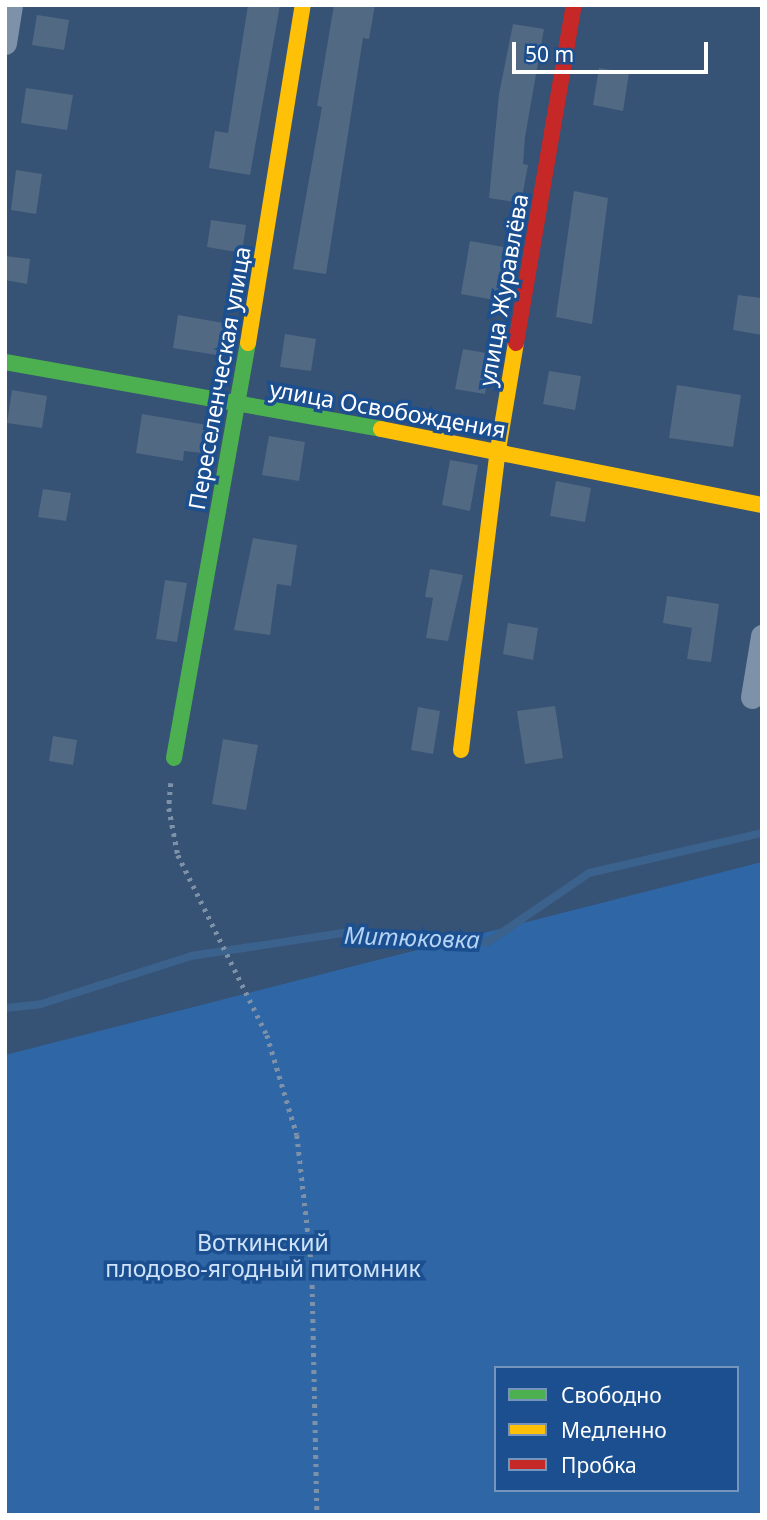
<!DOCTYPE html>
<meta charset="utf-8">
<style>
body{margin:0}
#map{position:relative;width:767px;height:1520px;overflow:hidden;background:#365274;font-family:"Noto Sans",sans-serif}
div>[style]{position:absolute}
.green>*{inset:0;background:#2f66a5}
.stream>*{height:8px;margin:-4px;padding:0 4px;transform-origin:4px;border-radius:4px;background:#3b618d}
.building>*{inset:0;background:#526984}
.path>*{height:4.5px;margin-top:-2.25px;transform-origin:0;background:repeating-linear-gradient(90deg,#7d92a8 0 3.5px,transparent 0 8.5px)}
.street>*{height:23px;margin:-11.5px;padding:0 11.5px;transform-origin:11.5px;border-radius:11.5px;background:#7d92a8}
.fast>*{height:16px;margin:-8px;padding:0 8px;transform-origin:8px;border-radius:8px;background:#4caf50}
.slow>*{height:16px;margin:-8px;padding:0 8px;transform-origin:8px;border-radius:8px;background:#ffc107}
.jam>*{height:16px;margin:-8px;padding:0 8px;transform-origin:8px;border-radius:8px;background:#c62828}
span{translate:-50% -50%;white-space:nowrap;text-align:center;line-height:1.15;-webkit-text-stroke:7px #1b4f8f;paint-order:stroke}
.street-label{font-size:23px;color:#fff}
.park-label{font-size:23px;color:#cfe3fa}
.water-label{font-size:24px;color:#b5d3f5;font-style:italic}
.frame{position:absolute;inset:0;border:7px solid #fff;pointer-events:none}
.legend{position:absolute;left:494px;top:1366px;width:245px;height:126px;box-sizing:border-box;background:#1b4f8f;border:2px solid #7695bc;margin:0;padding:9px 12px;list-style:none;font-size:21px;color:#fff}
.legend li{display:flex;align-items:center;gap:14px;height:35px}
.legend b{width:35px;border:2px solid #7695bc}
.scale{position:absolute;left:512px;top:42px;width:196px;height:32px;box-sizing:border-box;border:4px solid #fff;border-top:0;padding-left:9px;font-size:21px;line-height:24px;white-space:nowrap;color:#fff;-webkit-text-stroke:5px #1b4f8f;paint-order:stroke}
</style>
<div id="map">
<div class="green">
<div style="clip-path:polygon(evenodd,762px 862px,762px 1515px,5px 1515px,5px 1055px,762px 862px,496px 1368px,737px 1368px,737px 1490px,496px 1490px,496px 1368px)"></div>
</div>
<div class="stream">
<div style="left:5px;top:1008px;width:36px;rotate:-6deg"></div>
<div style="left:41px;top:1004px;width:157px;rotate:-17.7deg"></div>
<div style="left:191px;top:956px;width:160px;rotate:-8.6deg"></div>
<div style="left:349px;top:932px;width:139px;rotate:4.1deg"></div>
<div style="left:488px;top:942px;width:122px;rotate:-34.3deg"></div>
<div style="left:589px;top:873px;width:178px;rotate:-13deg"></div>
</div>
<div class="building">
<div style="clip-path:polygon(248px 5px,280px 5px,250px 175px,209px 168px,215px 131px,228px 133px)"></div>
<div style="clip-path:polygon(334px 5px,375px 5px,369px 39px,363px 38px,326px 274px,293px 269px,322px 107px,317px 106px)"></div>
<div style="clip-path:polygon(37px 15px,69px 20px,64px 50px,32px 45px)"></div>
<div style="clip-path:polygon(513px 24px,544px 29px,525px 137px,523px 164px,528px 165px,521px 203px,489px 198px,499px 94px)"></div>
<div style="clip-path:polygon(599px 68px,629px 73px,623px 111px,593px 105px)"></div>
<div style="clip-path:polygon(26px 88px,73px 95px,67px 130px,21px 123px)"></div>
<div style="clip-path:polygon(16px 170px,42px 174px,36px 214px,11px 210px)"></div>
<div style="clip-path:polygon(574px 191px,608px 198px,592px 324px,556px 317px)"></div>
<div style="clip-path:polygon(211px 220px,246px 225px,242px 253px,207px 247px)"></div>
<div style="clip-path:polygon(470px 241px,509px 248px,500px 301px,461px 294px)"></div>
<div style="clip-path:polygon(5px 256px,30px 259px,27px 284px,5px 280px)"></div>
<div style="clip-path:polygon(738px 295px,762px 298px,762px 335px,733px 330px)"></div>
<div style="clip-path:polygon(178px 315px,229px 324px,223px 356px,173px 348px)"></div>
<div style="clip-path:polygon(285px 334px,316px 339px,311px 371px,280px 367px)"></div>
<div style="clip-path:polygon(463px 349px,492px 354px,485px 394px,455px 389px)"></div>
<div style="clip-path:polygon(549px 371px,581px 376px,575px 410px,543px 404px)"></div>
<div style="clip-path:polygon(677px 385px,741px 395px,733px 447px,669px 438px)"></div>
<div style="clip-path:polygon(12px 390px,47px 396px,42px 428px,7px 423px)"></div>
<div style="clip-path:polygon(142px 414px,207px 425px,203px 453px,184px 451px,183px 461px,136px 453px)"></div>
<div style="clip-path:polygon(269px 436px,305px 442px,299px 481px,262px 475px)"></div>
<div style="clip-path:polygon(450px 460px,478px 465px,470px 511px,442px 505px)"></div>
<div style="clip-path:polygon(556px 481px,591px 488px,585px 522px,550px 516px)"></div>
<div style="clip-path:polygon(43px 489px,71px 493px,66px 521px,38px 517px)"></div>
<div style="clip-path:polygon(253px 538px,297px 545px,291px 586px,277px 584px,270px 635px,234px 630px)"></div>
<div style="clip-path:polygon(430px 569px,463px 575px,448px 641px,426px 638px,433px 598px,425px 597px)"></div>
<div style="clip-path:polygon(165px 580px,187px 583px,177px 642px,156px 639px)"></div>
<div style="clip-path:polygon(667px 596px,719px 604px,711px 662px,687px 659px,692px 628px,663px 623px)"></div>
<div style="clip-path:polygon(508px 623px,538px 628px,533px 660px,503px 654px)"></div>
<div style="clip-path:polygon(555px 706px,563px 758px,525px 764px,517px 711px)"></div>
<div style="clip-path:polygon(418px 707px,440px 711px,433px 754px,411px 750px)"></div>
<div style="clip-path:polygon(53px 736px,77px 740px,73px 765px,49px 761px)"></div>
<div style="clip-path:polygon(223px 739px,258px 745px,246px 810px,212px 804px)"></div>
</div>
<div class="path">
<div style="left:171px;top:783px;width:25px;rotate:95deg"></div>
<div style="left:169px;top:808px;width:48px;rotate:79.2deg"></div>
<div style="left:178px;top:855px;width:201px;rotate:63.7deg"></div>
<div style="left:267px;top:1035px;width:104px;rotate:73.3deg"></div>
<div style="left:297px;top:1135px;width:134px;rotate:83.6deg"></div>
<div style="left:312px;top:1268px;width:247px;rotate:88.8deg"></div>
</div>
<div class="street">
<div style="left:5px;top:43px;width:38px;rotate:-81deg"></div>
<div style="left:752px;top:697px;width:62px;rotate:-80.7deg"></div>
</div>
<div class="fast">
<div style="left:5px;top:362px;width:382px;rotate:10.1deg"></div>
<div style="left:174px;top:758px;width:422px;rotate:-79.9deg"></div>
</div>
<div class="slow">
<div style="left:248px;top:343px;width:342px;rotate:-80.8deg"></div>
<div style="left:381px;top:429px;width:389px;rotate:11.3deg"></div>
<div style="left:461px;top:750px;width:302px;rotate:-83deg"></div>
<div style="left:498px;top:450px;width:109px;rotate:-80.5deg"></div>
</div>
<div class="jam">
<div style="left:516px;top:343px;width:343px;rotate:-80.3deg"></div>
</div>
<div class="street-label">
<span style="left:503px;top:290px;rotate:-80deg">улица Журавлёва</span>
<span style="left:219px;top:378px;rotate:-80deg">Переселенческая улица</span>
<span style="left:388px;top:409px;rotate:10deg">улица Освобождения</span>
</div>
<div class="park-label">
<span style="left:263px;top:1255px">Воткинский<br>плодово-ягодный питомник</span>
</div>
<div class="water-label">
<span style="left:412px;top:937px;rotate:2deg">Митюковка</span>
</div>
<div class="frame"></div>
<ul class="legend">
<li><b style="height:9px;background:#4caf50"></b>Свободно</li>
<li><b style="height:9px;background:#ffc107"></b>Медленно</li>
<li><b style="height:9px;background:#c62828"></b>Пробка</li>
</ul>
<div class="scale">50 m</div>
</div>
